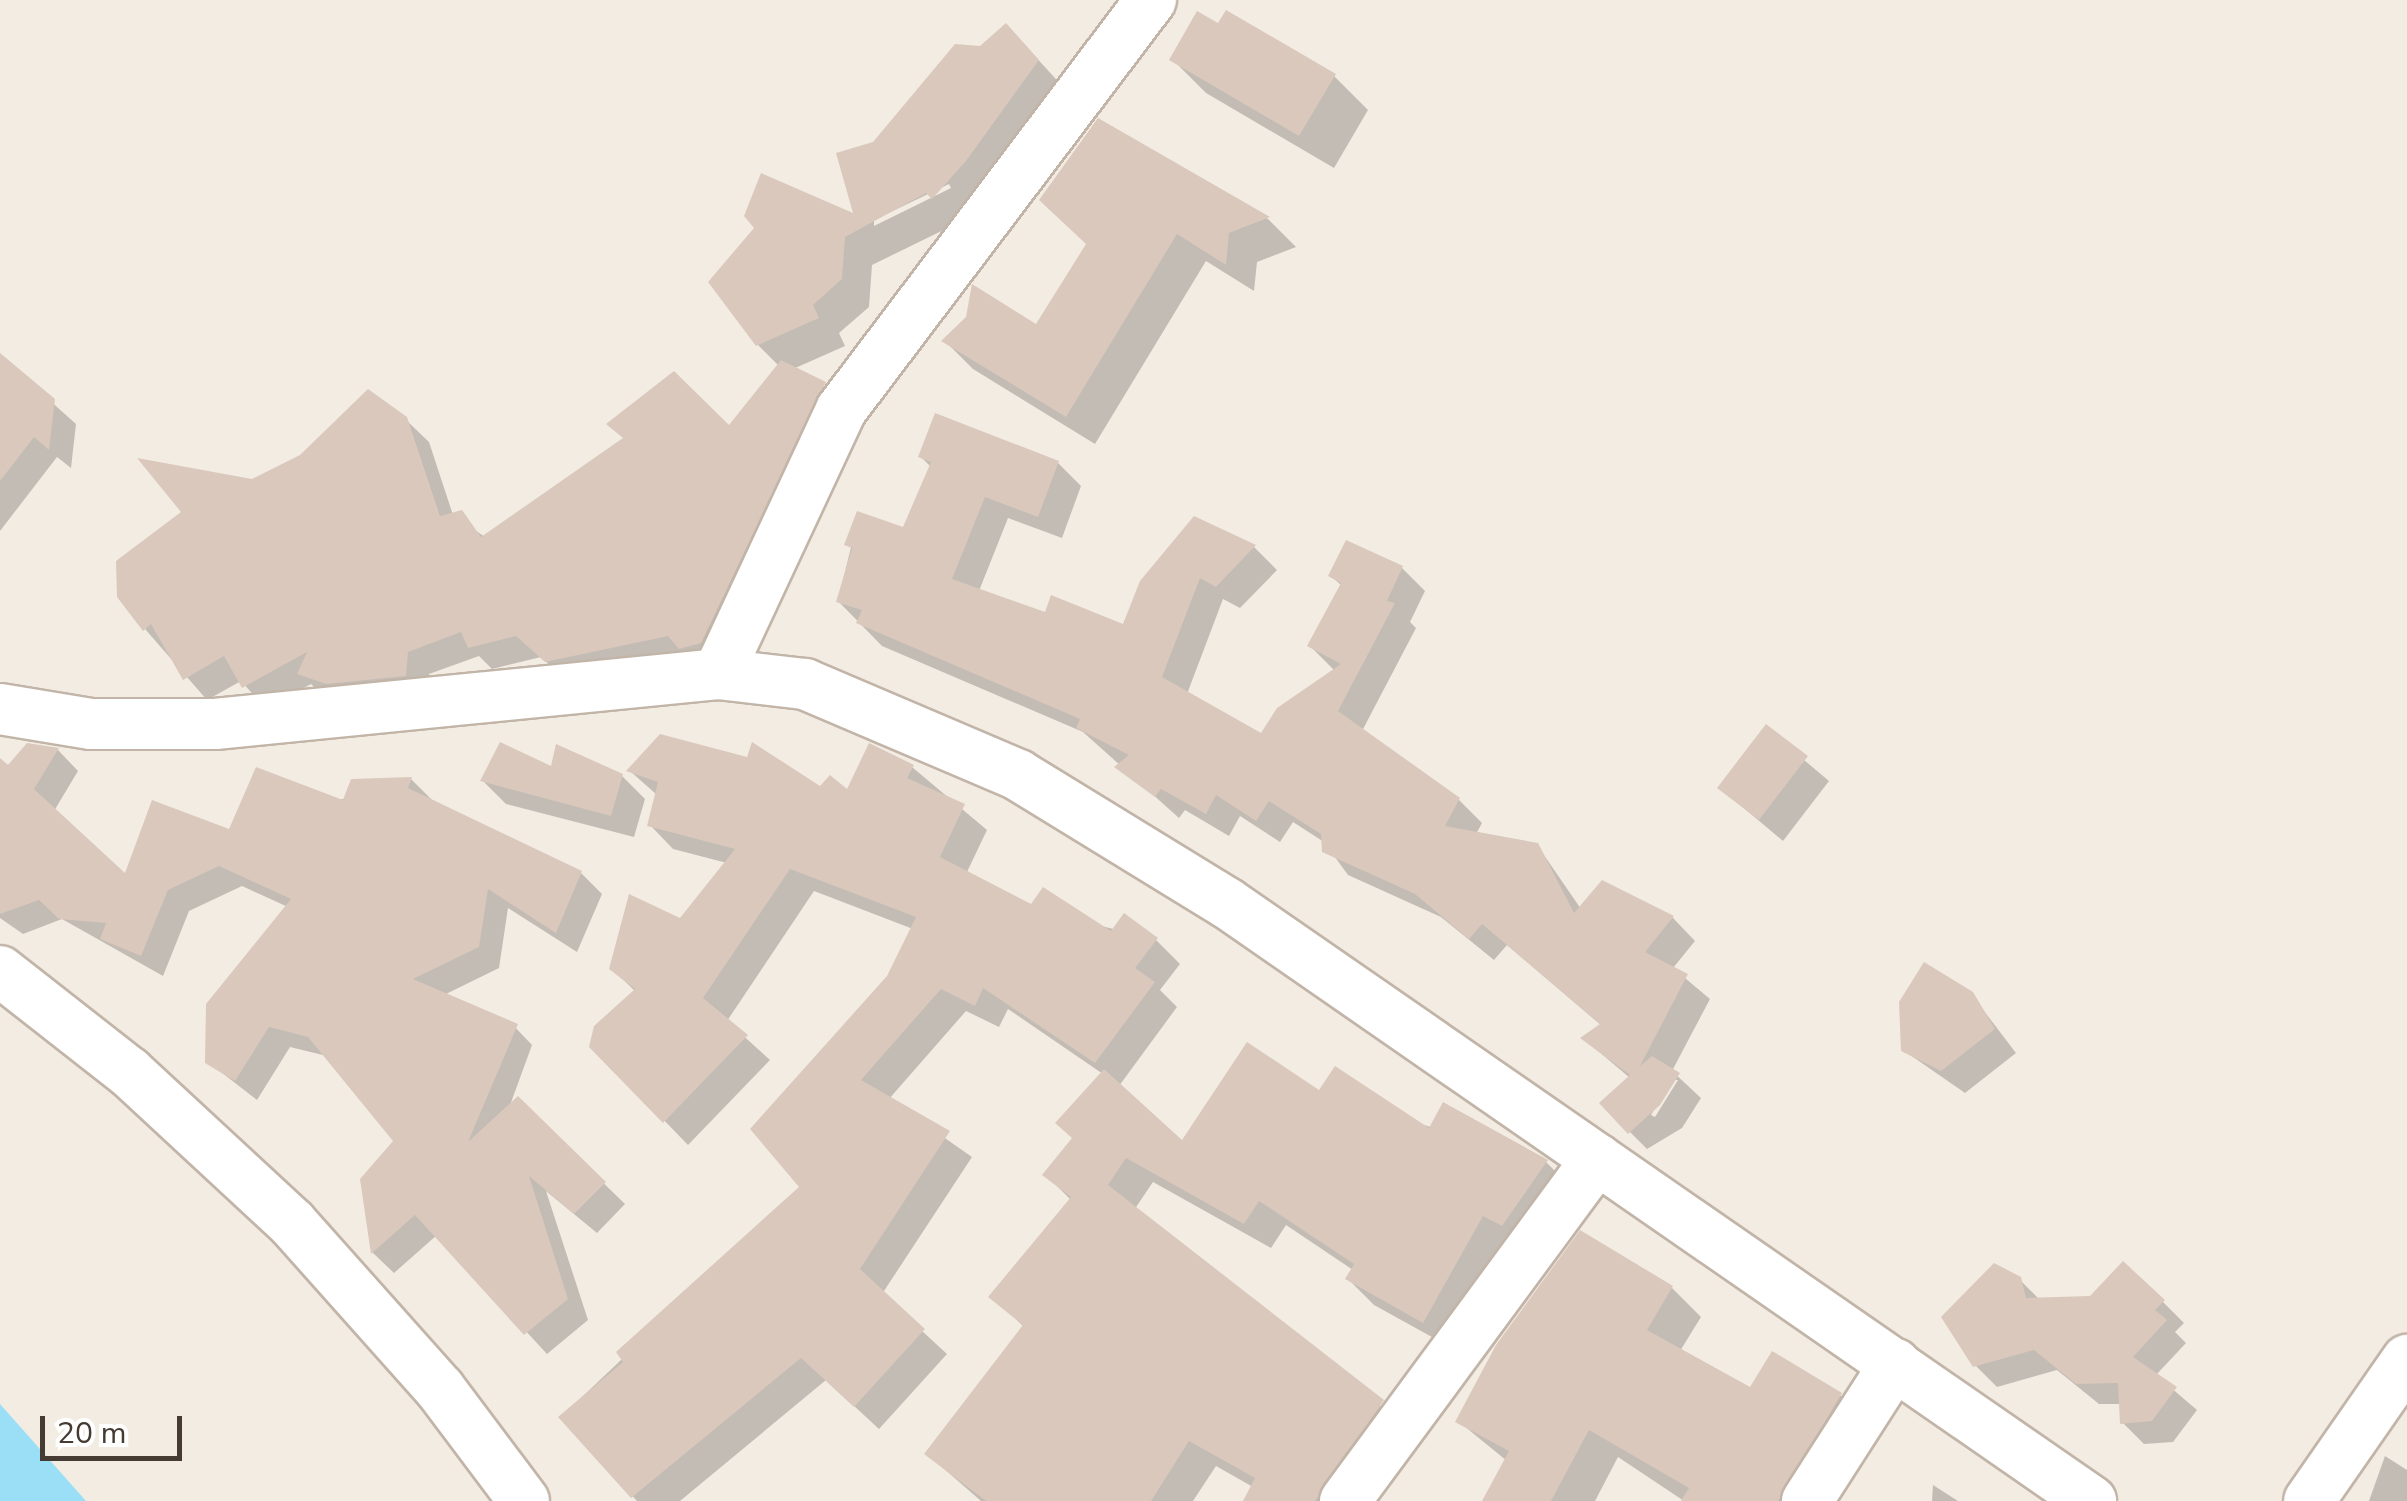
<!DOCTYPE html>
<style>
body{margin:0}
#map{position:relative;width:2407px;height:1501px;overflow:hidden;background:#f3ece3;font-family:"Nunito Sans",sans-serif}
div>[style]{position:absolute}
.water>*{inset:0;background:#9adff5}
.shadow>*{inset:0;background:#0003}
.building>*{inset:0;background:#d9c8bb}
.roads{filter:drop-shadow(2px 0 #c2b5a8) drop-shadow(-2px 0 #c2b5a8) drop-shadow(0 2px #c2b5a8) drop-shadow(0 -2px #c2b5a8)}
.minor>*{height:50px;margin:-25px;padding:0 25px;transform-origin:25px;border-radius:25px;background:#fff}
span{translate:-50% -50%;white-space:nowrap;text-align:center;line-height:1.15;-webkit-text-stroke:8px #fff;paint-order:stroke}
.scale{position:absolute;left:40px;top:1416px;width:142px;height:45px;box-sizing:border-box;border:5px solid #453b33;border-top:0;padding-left:12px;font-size:30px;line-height:35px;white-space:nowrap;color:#453b33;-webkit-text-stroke:8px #fff;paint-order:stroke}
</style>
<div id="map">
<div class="water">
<div style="clip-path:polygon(0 1404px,86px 1501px,0 1501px)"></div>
</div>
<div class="shadow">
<div style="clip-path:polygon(evenodd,1033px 54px,1065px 89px,966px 219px,872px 265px,869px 307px,839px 333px,845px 346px,793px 369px,847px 406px,723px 665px,570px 684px,541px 657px,492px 669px,479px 656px,429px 674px,428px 698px,323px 696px,311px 684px,266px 709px,241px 681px,207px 700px,145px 629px,252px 482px,405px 419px,429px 442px,453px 515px,485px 537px,729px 429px,779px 366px,758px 345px,857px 217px,874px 144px,1033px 54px,949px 184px,951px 188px,874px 226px,874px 220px,949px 184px)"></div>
<div style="clip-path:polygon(1172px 59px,1334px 76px,1368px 110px,1334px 168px,1206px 93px)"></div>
<div style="clip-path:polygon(1099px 121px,1268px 219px,1296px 247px,1257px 262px,1254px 291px,1206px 261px,1095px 444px,973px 369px,945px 341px,1037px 328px,1088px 244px)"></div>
<div style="clip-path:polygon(0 356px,76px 424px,71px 468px,57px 457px,0 531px)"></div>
<div style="clip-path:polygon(evenodd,921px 457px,1058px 463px,1081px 486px,1062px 538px,1008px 518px,979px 591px,1046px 615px,1124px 628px,1195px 519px,1254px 547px,1277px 570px,1240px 608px,1223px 599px,1187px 694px,1261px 736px,1335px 671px,1310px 646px,1342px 586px,1331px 576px,1402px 568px,1425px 591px,1410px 622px,1416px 628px,1362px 731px,1459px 800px,1482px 823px,1476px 834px,1537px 845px,1581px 909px,1602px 883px,1673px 918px,1695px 941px,1673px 968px,1710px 999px,1672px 1071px,1701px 1098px,1682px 1128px,1647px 1149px,1623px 1125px,1630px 1078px,1584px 1039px,1602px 1026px,1507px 945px,1494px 960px,1441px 917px,1348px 875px,1324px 842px,1293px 822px,1280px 842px,1240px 816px,1229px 836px,1185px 810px,1179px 818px,1083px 732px,882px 646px,838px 601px,859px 514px,904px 530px,931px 467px,921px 457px,1672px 1080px,1678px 1080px,1655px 1117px,1651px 1115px,1672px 1080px)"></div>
<div style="clip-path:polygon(1766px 728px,1829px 781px,1783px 841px,1720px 788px)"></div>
<div style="clip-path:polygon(58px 750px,78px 771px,54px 811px,127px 878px,230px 832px,411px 779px,432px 800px,581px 873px,602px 894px,577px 952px,508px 908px,499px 968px,444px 995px,511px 1023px,532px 1045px,509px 1108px,518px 1100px,625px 1204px,597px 1233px,546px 1191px,588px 1320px,547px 1354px,437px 1235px,394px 1273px,373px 1253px,363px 1180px,397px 1141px,327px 1056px,290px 1047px,257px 1100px,208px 1062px,288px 907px,242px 886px,189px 911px,163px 976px,62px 919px,23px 934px,0 918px,0 767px)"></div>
<div style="clip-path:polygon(912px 767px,987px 830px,966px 874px,1032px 908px,1156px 940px,1180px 964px,1160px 990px,1177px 1007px,1119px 1086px,1183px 1144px,1319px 1093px,1546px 1162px,1572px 1188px,1450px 1347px,1374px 1305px,1348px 1279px,1353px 1270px,1286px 1225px,1271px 1248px,1153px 1182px,1134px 1210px,1408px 1428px,1361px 1501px,1246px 1501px,1253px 1487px,1216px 1466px,1193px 1501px,981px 1501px,927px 1454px,1024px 1327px,992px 1296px,1071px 1200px,1046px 1175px,1075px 1139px,1103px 1074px,1008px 1009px,999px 1027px,966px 1011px,889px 1099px,972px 1157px,882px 1294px,947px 1354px,879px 1429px,826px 1380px,680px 1501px,637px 1501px,561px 1417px,803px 1187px,913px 929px,814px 891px,727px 1021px,770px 1060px,688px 1145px,592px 1046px,636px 992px,612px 969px,681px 921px,727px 863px,673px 849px,650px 825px,657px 795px,630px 771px,848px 794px)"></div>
<div style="clip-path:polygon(553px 770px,622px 776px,645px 799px,634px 837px,506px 804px,483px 781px)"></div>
<div style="clip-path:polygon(1971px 994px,2016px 1053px,1965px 1093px,1903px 1050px)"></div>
<div style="clip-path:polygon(2019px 1279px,2040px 1300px,2163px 1302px,2184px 1323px,2175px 1332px,2186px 1343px,2156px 1375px,2197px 1410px,2173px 1442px,2144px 1444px,2123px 1423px,2122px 1404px,2099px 1404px,2057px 1370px,1997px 1387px,1975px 1365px)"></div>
<div style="clip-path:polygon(1672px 1288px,1701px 1317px,1680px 1351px,1751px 1390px,1840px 1395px,1869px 1424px,1820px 1501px,1684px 1501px,1618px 1457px,1595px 1501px,1496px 1501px,1507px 1461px,1458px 1421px)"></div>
<div style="clip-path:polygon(2385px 1456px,2407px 1470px,2407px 1501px,2369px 1501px)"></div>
<div style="clip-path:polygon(1933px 1485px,1958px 1501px,1959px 1501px,1932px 1501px)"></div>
</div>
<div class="building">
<div style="clip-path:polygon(1226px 10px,1336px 74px,1299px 136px,1169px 60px,1197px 11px,1218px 23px)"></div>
<div style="clip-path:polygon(1006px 23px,1039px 60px,966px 161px,932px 199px,926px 193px,845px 237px,842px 279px,813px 305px,819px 318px,756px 346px,708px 282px,754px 228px,744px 216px,761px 173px,853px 213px,836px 153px,873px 142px,955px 44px,980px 46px)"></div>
<div style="clip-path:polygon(1098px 118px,1270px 217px,1229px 233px,1226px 265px,1177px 234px,1066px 417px,941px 341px,966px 317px,972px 284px,1036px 324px,1086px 244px,1039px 200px)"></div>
<div style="clip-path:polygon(0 353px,55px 399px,49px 450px,34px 437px,0 481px)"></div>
<div style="clip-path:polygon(781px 360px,826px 382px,701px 643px,679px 649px,668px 636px,545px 662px,516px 636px,468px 648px,461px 632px,408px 652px,406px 676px,326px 684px,297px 674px,307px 652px,242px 688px,224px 656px,183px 680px,151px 624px,143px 631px,117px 597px,116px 561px,181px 512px,137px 458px,252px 479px,300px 455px,368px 389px,407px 417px,440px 516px,462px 510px,481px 537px,623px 438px,606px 424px,674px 371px,729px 425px)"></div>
<div style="clip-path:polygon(935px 413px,1059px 461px,1038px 517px,985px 497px,952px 579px,1045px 612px,1051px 595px,1123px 624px,1140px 581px,1194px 516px,1256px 545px,1216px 587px,1200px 578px,1162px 677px,1261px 733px,1277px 708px,1341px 664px,1307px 646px,1341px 583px,1328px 576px,1346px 540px,1403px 566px,1387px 601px,1395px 603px,1338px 711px,1460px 798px,1445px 826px,1538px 843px,1574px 913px,1602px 880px,1674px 916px,1645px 952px,1688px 974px,1640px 1066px,1652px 1056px,1680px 1073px,1660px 1105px,1628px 1134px,1599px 1103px,1630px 1075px,1580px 1038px,1600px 1024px,1482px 924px,1469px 939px,1415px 894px,1322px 852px,1321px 834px,1269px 801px,1256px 821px,1216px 795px,1206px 814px,1161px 789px,1155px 797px,1114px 767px,1129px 755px,1076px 728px,1080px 719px,856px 623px,862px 610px,836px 602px,852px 548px,844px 545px,857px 511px,903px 527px,931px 462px,918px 457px)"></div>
<div style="clip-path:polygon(1766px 724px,1808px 756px,1759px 820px,1717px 788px)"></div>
<div style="clip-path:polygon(660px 734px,747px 757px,752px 742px,820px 786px,830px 775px,847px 789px,869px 743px,914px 765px,907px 778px,965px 804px,940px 857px,1031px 904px,1043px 887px,1111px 931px,1124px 913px,1158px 938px,1135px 968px,1155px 982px,1095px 1063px,983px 988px,975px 1006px,941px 989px,861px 1080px,950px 1131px,860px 1269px,925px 1329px,854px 1407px,801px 1358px,631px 1498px,558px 1417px,623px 1362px,616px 1352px,799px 1187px,750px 1129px,887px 976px,916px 917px,790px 869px,703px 998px,748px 1035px,663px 1123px,589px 1047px,594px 1026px,635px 989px,609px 969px,629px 894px,680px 918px,735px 849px,647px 826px,658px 782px,626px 771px)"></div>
<div style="clip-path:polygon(500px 742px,551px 766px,556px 744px,623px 774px,611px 816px,480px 781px)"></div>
<div style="clip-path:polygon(27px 743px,59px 748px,34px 789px,125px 873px,152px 800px,229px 829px,256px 767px,343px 800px,351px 779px,412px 777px,408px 788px,582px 871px,556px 933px,488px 889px,479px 947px,413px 979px,518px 1024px,468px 1142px,518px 1096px,606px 1182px,574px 1214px,529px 1176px,568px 1299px,524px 1335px,415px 1215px,371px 1254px,360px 1179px,393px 1141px,308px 1037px,269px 1027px,235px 1081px,205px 1063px,206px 1004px,291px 899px,219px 866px,168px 890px,141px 956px,100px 939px,106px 923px,59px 919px,39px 900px,0 914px,0 758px,8px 765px)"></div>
<div style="clip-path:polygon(1924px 962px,1973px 992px,1995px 1029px,1941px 1071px,1901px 1051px,1899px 1002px)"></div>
<div style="clip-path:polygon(1247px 1042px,1319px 1090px,1335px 1066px,1429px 1128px,1443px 1102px,1548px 1160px,1502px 1226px,1483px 1216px,1423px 1323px,1345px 1279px,1354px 1264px,1259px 1201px,1244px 1224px,1126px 1158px,1108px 1185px,1384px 1400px,1315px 1501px,1243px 1501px,1255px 1478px,1189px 1441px,1151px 1501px,986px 1501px,924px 1454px,1023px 1325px,988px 1297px,1071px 1197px,1042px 1175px,1072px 1138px,1055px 1123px,1104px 1069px,1182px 1140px)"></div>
<div style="clip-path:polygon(1580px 1230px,1673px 1286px,1647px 1330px,1750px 1387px,1772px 1351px,1842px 1393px,1778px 1501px,1681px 1501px,1689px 1488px,1589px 1430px,1551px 1501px,1482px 1501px,1509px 1451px,1455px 1422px,1496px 1345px)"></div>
<div style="clip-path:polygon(2123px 1261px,2165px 1300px,2155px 1310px,2167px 1320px,2133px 1357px,2177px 1387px,2152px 1421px,2120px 1424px,2118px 1383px,2076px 1384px,2034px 1350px,1973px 1367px,1941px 1317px,1994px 1263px,2021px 1277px,2026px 1298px,2090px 1296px)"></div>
</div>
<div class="roads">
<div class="minor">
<div style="left:718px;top:674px;width:291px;rotate:-65deg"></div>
<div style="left:841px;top:410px;width:514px;rotate:-52.91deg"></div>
<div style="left:0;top:709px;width:92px;rotate:9.4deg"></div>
<div style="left:91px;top:724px;width:124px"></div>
<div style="left:215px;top:724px;width:505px;rotate:-5.68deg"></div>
<div style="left:718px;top:674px;width:88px;rotate:6.6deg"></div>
<div style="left:805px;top:684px;width:232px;rotate:23.1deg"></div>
<div style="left:1018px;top:775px;width:245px;rotate:31.5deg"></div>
<div style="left:1227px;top:903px;width:1051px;rotate:34.69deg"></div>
<div style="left:0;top:971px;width:164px;rotate:38.1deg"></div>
<div style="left:129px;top:1072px;width:222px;rotate:42.8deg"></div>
<div style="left:292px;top:1223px;width:222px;rotate:48.3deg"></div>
<div style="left:440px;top:1389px;width:140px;rotate:53.1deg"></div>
<div style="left:1345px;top:1501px;width:425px;rotate:-53.6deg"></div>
<div style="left:1807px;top:1501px;width:163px;rotate:-57.3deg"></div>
<div style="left:2309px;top:1501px;width:172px;rotate:-55.2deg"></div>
</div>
</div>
<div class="scale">20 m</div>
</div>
